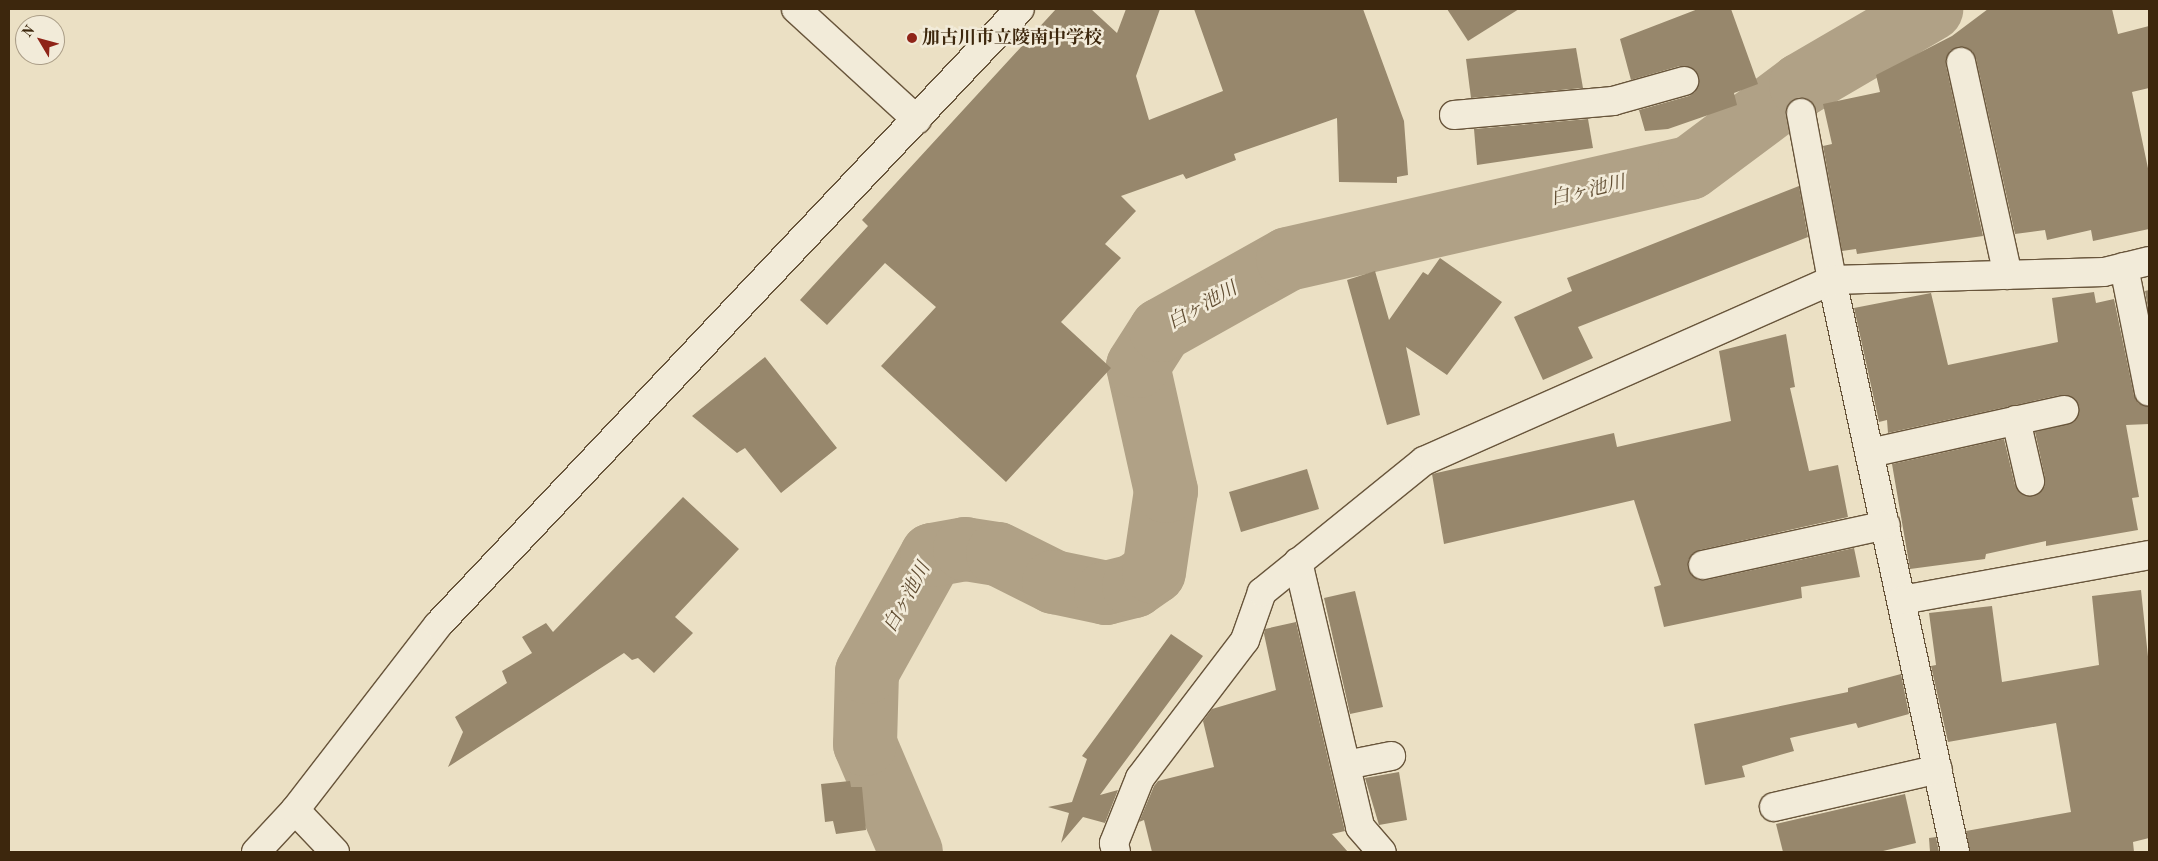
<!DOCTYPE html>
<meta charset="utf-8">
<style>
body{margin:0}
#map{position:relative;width:2158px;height:861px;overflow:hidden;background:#ebe0c4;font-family:"Old Standard TT","Noto Serif JP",serif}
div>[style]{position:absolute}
.river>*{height:64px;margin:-32px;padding:0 32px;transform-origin:32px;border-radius:32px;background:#b0a186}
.building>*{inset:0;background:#97876c}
.roads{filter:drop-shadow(1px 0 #68553b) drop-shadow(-1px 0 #68553b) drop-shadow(0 1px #68553b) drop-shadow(0 -1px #68553b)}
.minor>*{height:28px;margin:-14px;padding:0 14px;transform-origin:14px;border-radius:14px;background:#f2ebd9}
.dots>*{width:14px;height:14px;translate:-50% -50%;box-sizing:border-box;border:2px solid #f2ebd9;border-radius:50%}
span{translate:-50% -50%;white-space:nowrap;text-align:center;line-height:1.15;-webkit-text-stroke:5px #f2ebd9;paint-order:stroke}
.poi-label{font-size:18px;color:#3d270d;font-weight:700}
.left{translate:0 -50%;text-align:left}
.water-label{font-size:19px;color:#604c31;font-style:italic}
.frame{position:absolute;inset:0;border:10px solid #3d270d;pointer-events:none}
.north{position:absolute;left:15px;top:15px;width:50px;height:50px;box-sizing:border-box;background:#f2ebd9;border:1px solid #aa9d87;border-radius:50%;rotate:307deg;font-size:14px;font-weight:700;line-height:20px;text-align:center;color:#3d270d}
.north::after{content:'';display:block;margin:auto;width:18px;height:22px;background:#8f2418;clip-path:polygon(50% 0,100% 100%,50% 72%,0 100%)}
</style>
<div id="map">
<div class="river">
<div style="left:911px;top:852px;width:117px;rotate:-113.1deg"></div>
<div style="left:865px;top:744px;width:72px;rotate:-88.4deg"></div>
<div style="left:867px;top:672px;width:134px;rotate:-60.9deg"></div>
<div style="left:932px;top:555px;width:34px;rotate:-10deg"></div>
<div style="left:965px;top:549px;width:33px;rotate:9deg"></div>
<div style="left:998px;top:554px;width:63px;rotate:26.6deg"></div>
<div style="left:1054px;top:582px;width:53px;rotate:11.9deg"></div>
<div style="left:1106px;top:593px;width:29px;rotate:-14deg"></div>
<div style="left:1134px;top:586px;width:24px;rotate:-35deg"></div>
<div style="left:1154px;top:572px;width:82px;rotate:-81.6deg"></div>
<div style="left:1166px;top:491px;width:128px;rotate:-102.6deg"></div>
<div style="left:1138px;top:366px;width:43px;rotate:-57.4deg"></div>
<div style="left:1161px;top:330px;width:145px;rotate:-29.2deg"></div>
<div style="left:1288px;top:259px;width:412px;rotate:-12.8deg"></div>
<div style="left:1690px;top:168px;width:139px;rotate:-36.8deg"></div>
<div style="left:1801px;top:85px;width:151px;rotate:-30.3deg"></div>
</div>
<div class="building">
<div style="clip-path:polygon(1056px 9px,1091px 9px,1117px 33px,1126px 9px,1160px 9px,1136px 76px,1149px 120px,1223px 91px,1194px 9px,1363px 9px,1404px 121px,1408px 175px,1397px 177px,1397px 183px,1339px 182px,1337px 118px,1234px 154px,1236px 160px,1186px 179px,1183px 174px,1121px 196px,1136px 211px,1105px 244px,1121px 258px,1061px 322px,1111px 368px,1006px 482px,881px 366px,936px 307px,885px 263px,827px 325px,800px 300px,868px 226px,862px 220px)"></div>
<div style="clip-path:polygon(1447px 9px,1519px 9px,1468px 41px)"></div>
<div style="clip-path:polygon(1698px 9px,1731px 9px,1758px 84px,1734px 93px,1737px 105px,1668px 129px,1645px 131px,1639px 110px,1689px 96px,1695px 92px,1699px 77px,1695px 70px,1680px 66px,1631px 80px,1620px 39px)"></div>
<div style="clip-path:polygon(1988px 9px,2112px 9px,2118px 34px,2149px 26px,2149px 88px,2132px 92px,2149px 173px,2149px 229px,2093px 241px,2091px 230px,2047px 240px,2045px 230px,2015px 234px,1976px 59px,1972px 51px,1958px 47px,1950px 51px,1946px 65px,1983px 236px,1857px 254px,1856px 249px,1842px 251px,1823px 146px,1832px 144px,1823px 104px,1880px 92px,1876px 75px,1952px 36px)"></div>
<div style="clip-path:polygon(1576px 48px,1583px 88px,1471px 98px,1466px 59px)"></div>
<div style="clip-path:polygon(1588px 119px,1593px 148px,1477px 165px,1474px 129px)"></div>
<div style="clip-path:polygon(1799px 186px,1808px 237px,1578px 327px,1593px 358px,1543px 380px,1514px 317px,1572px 291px,1567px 278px)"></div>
<div style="clip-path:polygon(1440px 258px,1502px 302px,1447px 375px,1406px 347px,1420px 415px,1387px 425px,1347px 280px,1375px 271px,1389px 320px,1423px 272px,1428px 275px)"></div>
<div style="clip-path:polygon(2149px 290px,2149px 314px,2145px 291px)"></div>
<div style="clip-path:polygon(2094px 292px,2096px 303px,2114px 299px,2134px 395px,2138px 403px,2149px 407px,2149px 424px,2126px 425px,2139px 497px,2132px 498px,2138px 530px,2046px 546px,2046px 541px,1986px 554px,1985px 559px,1910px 569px,1892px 464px,2004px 439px,2015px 485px,2025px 496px,2034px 496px,2045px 486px,2045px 478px,2035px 432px,2074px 422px,2079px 407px,2075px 399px,2061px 395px,1888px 433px,1887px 420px,1879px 422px,1854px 308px,1931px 293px,1948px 365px,2058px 342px,2052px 298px)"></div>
<div style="clip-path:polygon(1786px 334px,1795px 387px,1790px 388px,1809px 471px,1838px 465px,1848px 517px,1700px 550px,1688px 560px,1688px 569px,1698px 580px,1706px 580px,1854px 548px,1860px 577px,1801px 587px,1802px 598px,1664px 627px,1654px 587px,1661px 585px,1634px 500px,1444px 544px,1432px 474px,1614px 433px,1617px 447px,1731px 421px,1719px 351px)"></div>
<div style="clip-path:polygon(765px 357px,837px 448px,781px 493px,745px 448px,737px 453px,692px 416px)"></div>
<div style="clip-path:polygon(1307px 469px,1319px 509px,1241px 532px,1229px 492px)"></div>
<div style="clip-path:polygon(683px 497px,739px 549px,675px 617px,693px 633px,654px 673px,638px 658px,632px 660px,624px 653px,448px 767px,463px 732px,455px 717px,507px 683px,502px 671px,532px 653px,522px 637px,546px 623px,553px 632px)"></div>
<div style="clip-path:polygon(2141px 590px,2149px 666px,2149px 838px,2133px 842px,2134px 852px,1970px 852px,1966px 831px,2071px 812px,2056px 723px,1948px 742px,1931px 666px,1936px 665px,1929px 613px,1992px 606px,2002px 682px,2099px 665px,2092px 596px)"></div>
<div style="clip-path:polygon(1355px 591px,1383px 707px,1350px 714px,1324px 598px)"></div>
<div style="clip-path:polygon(1296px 622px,1345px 831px,1332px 834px,1348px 852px,1152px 852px,1144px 820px,1139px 822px,1154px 786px,1158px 781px,1214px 767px,1203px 721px,1212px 709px,1276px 690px,1264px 634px,1265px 629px)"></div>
<div style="clip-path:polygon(1171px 634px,1203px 656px,1100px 795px,1118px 790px,1105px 823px,1083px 817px,1061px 843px,1069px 813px,1048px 807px,1072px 802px,1087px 759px,1082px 756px)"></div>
<div style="clip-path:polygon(1901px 674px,1909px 714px,1858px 728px,1856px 723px,1790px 738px,1794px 751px,1742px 766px,1745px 777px,1705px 785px,1694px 724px,1848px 692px,1848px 688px)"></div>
<div style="clip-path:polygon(1399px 772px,1407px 820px,1379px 825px,1365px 778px)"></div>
<div style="clip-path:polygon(850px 781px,851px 787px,862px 787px,866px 830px,836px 834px,833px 821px,825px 822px,821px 784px)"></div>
<div style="clip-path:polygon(1905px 794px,1916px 843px,1879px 852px,1783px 852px,1776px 824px)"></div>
<div style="clip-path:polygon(1936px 837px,1939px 852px,1930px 852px,1929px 838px)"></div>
</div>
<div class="roads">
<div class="minor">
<div style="left:796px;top:9px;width:164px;rotate:42.5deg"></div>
<div style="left:1961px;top:62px;width:218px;rotate:77.6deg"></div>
<div style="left:1801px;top:113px;width:170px;rotate:79.5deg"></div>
<div style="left:1832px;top:280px;width:585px;rotate:77.86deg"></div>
<div style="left:1454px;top:115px;width:160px;rotate:-5deg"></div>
<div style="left:1613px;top:101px;width:74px;rotate:-15.7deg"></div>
<div style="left:2124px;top:267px;width:127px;rotate:78.7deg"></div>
<div style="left:2016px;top:420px;width:63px;rotate:77.1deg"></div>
<div style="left:1870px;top:453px;width:199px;rotate:-12.5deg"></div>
<div style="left:1298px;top:562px;width:272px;rotate:76.8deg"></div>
<div style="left:1360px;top:827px;width:33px;rotate:49deg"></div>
<div style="left:1703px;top:565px;width:187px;rotate:-12.3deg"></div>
<div style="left:1902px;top:600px;width:251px;rotate:-10.3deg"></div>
<div style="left:1346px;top:765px;width:46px;rotate:-11.3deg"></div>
<div style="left:1774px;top:807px;width:168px;rotate:-13deg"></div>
<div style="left:295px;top:810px;width:58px;rotate:46.4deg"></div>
<div style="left:256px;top:852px;width:57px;rotate:-47.1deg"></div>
<div style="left:295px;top:810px;width:234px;rotate:-52.3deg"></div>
<div style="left:438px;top:625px;width:847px;rotate:-46.63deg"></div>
<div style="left:1116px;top:852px;width:9px;rotate:-103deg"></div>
<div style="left:1114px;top:843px;width:70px;rotate:-68.2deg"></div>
<div style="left:1140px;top:778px;width:173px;rotate:-52.7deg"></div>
<div style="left:1245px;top:640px;width:51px;rotate:-70.5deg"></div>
<div style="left:1262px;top:592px;width:208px;rotate:-39deg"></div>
<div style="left:1424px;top:461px;width:446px;rotate:-23.9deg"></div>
<div style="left:1832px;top:280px;width:272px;rotate:-1.7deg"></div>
<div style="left:2104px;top:272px;width:46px;rotate:-13.7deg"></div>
</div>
</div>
<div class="dots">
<div style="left:912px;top:38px;background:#8f2418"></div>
</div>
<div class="poi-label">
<span class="left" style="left:922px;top:38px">加古川市立陵南中学校</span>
</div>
<div class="water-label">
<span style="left:1588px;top:192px;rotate:-13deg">白ヶ池川</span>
<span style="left:1203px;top:307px;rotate:-29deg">白ヶ池川</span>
<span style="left:908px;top:598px;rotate:-61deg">白ヶ池川</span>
</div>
<div class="frame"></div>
<div class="north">N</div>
</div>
